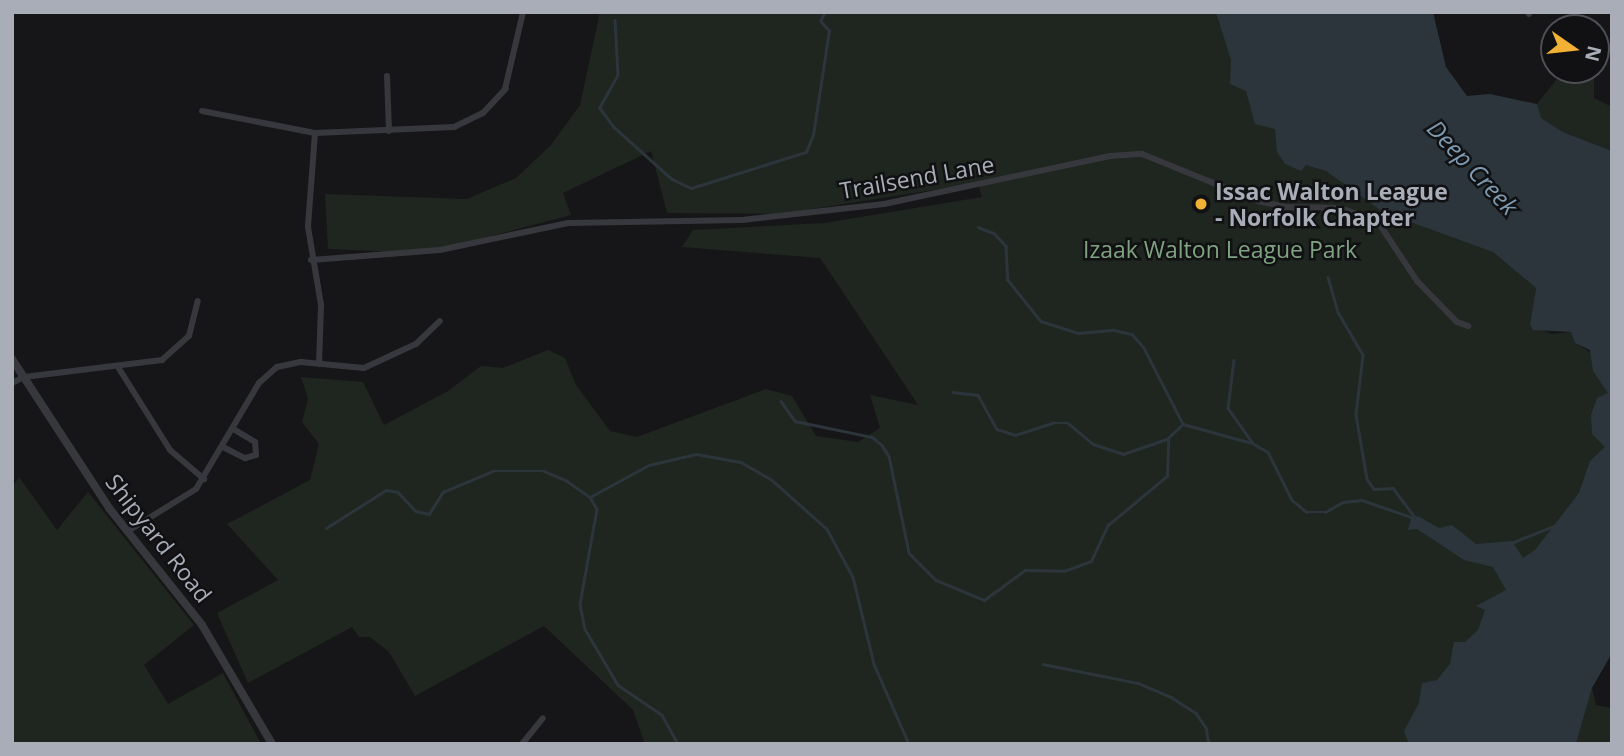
<!DOCTYPE html>
<style>
body{margin:0}
#map{position:relative;width:1624px;height:756px;overflow:hidden;background:#161618;font-family:"Open Sans",sans-serif}
div>[style]{position:absolute}
.green>*{inset:0;background:#1e261f}
.water>*{inset:0;background:#2c353c}
.stream>*{height:2.5px;margin:-1.25px;padding:0 1.25px;transform-origin:1.25px;border-radius:1.25px;background:#2c353c}
.minor>*{height:6px;margin:-3px;padding:0 3px;transform-origin:3px;border-radius:3px;background:#37383d}
.tertiary>*{height:8px;margin:-4px;padding:0 4px;transform-origin:4px;border-radius:4px;background:#37383d}
.dots>*{width:19px;height:19px;translate:-50% -50%;box-sizing:border-box;border:4px solid #111113;border-radius:50%}
span{translate:-50% -50%;white-space:nowrap;text-align:center;line-height:1.15;-webkit-text-stroke:5px #111113;paint-order:stroke}
.street-label{font-size:23px;color:#a8adb8}
.poi-label{font-size:23px;color:#a8adb8;font-weight:700}
.left{translate:0 -50%;text-align:left}
.park-label{font-size:23px;color:#7fa381}
.water-label{font-size:24px;color:#7f9bb3;font-style:italic}
.frame{position:absolute;inset:0;border:14px solid #a8adb8;pointer-events:none}
.north{position:absolute;left:1540px;top:14px;width:70px;height:70px;box-sizing:border-box;background:#111113;border:2px solid #4d4f55;border-radius:50%;rotate:104deg;font-size:19px;font-weight:700;line-height:28px;text-align:center;color:#a8adb8}
.north::after{content:'';display:block;margin:auto;width:24px;height:32px;background:#f2b134;clip-path:polygon(50% 0,100% 100%,50% 72%,0 100%)}
</style>
<div id="map">
<div class="green">
<div style="clip-path:polygon(600px 12px,1300px 12px,1493px 252px,1536px 288px,1530px 324px,1551px 334px,1571px 332px,1575px 343px,1612px 365px,1612px 480px,1467px 744px,645px 744px,633px 710px,544px 626px,415px 696px,389px 652px,370px 637px,359px 637px,352px 627px,248px 683px,217px 613px,278px 580px,227px 524px,310px 480px,319px 444px,302px 422px,308px 399px,301px 377px,363px 382px,384px 425px,448px 391px,481px 366px,503px 368px,548px 350px,565px 358px,576px 385px,610px 431px,637px 437px,766px 389px,792px 396px,816px 436px,858px 442px,880px 428px,870px 395px,918px 405px,820px 258px,682px 247px,693px 230px,824px 223px,982px 197px,978px 183px,780px 214px,667px 213px,651px 151px,563px 193px,571px 215px,426px 253px,328px 249px,325px 194px,467px 199px,516px 178px,551px 145px,580px 105px)"></div>
<div style="clip-path:polygon(1564px 70px,1594px 70px,1594px 98px,1612px 107px,1612px 151px,1563px 132px,1540px 118px,1537px 104px)"></div>
<div style="clip-path:polygon(19px 477px,57px 530px,88px 492px,194px 625px,144px 665px,168px 704px,223px 673px,261px 744px,12px 744px,12px 487px)"></div>
<div style="clip-path:polygon(1592px 688px,1596px 705px,1612px 708px,1612px 744px,1576px 744px)"></div>
</div>
<div class="water">
<div style="clip-path:polygon(1216px 12px,1433px 12px,1446px 67px,1467px 96px,1490px 94px,1537px 104px,1541px 118px,1563px 132px,1612px 151px,1612px 653px,1592px 688px,1576px 744px,1409px 744px,1404px 731px,1419px 703px,1422px 683px,1437px 680px,1450px 664px,1454px 642px,1465px 642px,1478px 630px,1485px 610px,1476px 606px,1506px 590px,1493px 567px,1464px 560px,1417px 529px,1408px 530px,1411px 519px,1418px 516px,1439px 528px,1452px 525px,1476px 544px,1512px 541px,1523px 558px,1535px 550px,1579px 493px,1590px 461px,1605px 447px,1592px 434px,1591px 415px,1597px 398px,1608px 393px,1593px 371px,1590px 350px,1575px 343px,1571px 332px,1533px 330px,1530px 324px,1536px 288px,1493px 252px,1383px 212px,1326px 171px,1306px 165px,1301px 171px,1285px 164px,1277px 152px,1275px 129px,1255px 124px,1246px 91px,1230px 84px,1231px 60px)"></div>
</div>
<div class="stream">
<div style="left:615px;top:20px;width:55px;rotate:86.9deg"></div>
<div style="left:618px;top:75px;width:38px;rotate:119deg"></div>
<div style="left:600px;top:108px;width:24px;rotate:54deg"></div>
<div style="left:614px;top:127px;width:78px;rotate:41.9deg"></div>
<div style="left:672px;top:179px;width:21px;rotate:25deg"></div>
<div style="left:691px;top:188px;width:121px;rotate:-17.4deg"></div>
<div style="left:806px;top:152px;width:18px;rotate:-68deg"></div>
<div style="left:813px;top:135px;width:105px;rotate:-81.3deg"></div>
<div style="left:829px;top:31px;width:13px;rotate:-132deg"></div>
<div style="left:820px;top:21px;width:10px;rotate:-61deg"></div>
<div style="left:978px;top:227px;width:17px;rotate:21deg"></div>
<div style="left:994px;top:233px;width:18px;rotate:47deg"></div>
<div style="left:1006px;top:246px;width:34px;rotate:87deg"></div>
<div style="left:1008px;top:280px;width:53px;rotate:51.2deg"></div>
<div style="left:1041px;top:321px;width:39px;rotate:18deg"></div>
<div style="left:1078px;top:333px;width:36px;rotate:-5deg"></div>
<div style="left:1114px;top:330px;width:18px;rotate:13deg"></div>
<div style="left:1132px;top:334px;width:18px;rotate:49deg"></div>
<div style="left:1144px;top:348px;width:85px;rotate:62.8deg"></div>
<div style="left:1183px;top:424px;width:72px;rotate:15.4deg"></div>
<div style="left:1252px;top:443px;width:18px;rotate:29deg"></div>
<div style="left:1268px;top:452px;width:54px;rotate:63.4deg"></div>
<div style="left:1292px;top:500px;width:19px;rotate:39deg"></div>
<div style="left:1307px;top:512px;width:18px"></div>
<div style="left:1325px;top:512px;width:21px;rotate:-29deg"></div>
<div style="left:1343px;top:502px;width:19px;rotate:-6deg"></div>
<div style="left:1362px;top:500px;width:58px;rotate:19.1deg"></div>
<div style="left:1328px;top:277px;width:36px;rotate:74deg"></div>
<div style="left:1338px;top:312px;width:50px;rotate:59.8deg"></div>
<div style="left:1363px;top:355px;width:60px;rotate:96.7deg"></div>
<div style="left:1356px;top:415px;width:65px;rotate:80.2deg"></div>
<div style="left:1367px;top:479px;width:12px;rotate:55deg"></div>
<div style="left:1374px;top:489px;width:19px;rotate:-3deg"></div>
<div style="left:1393px;top:488px;width:36px;rotate:53deg"></div>
<div style="left:1234px;top:360px;width:48px;rotate:97.1deg"></div>
<div style="left:1228px;top:408px;width:42px;rotate:54.8deg"></div>
<div style="left:953px;top:392px;width:25px;rotate:7deg"></div>
<div style="left:978px;top:395px;width:39px;rotate:61deg"></div>
<div style="left:997px;top:429px;width:19px;rotate:18deg"></div>
<div style="left:1015px;top:435px;width:40px;rotate:-18deg"></div>
<div style="left:1053px;top:423px;width:15px"></div>
<div style="left:1068px;top:423px;width:33px;rotate:40deg"></div>
<div style="left:1093px;top:444px;width:32px;rotate:18deg"></div>
<div style="left:1123px;top:454px;width:46px;rotate:-18.8deg"></div>
<div style="left:781px;top:401px;width:24px;rotate:55deg"></div>
<div style="left:795px;top:421px;width:79px;rotate:11.7deg"></div>
<div style="left:872px;top:437px;width:13px;rotate:39deg"></div>
<div style="left:882px;top:445px;width:13px;rotate:58deg"></div>
<div style="left:889px;top:456px;width:99px;rotate:78.3deg"></div>
<div style="left:909px;top:553px;width:38px;rotate:45deg"></div>
<div style="left:936px;top:580px;width:52px;rotate:22.6deg"></div>
<div style="left:984px;top:600px;width:51px;rotate:-36.2deg"></div>
<div style="left:1025px;top:570px;width:39px;rotate:1deg"></div>
<div style="left:1064px;top:571px;width:29px;rotate:-20deg"></div>
<div style="left:1091px;top:561px;width:40px;rotate:-65deg"></div>
<div style="left:1108px;top:525px;width:77px;rotate:-39.7deg"></div>
<div style="left:1167px;top:476px;width:38px;rotate:-88deg"></div>
<div style="left:1168px;top:438px;width:21px;rotate:-43deg"></div>
<div style="left:590px;top:497px;width:67px;rotate:-28.5deg"></div>
<div style="left:649px;top:465px;width:48px;rotate:-13.2deg"></div>
<div style="left:696px;top:454px;width:46px;rotate:10.1deg"></div>
<div style="left:741px;top:462px;width:36px;rotate:30deg"></div>
<div style="left:772px;top:480px;width:74px;rotate:41.7deg"></div>
<div style="left:827px;top:529px;width:55px;rotate:61.6deg"></div>
<div style="left:853px;top:577px;width:89px;rotate:76.4deg"></div>
<div style="left:874px;top:664px;width:87px;rotate:66.4deg"></div>
<div style="left:326px;top:528px;width:71px;rotate:-32.3deg"></div>
<div style="left:386px;top:490px;width:12px;rotate:9deg"></div>
<div style="left:398px;top:492px;width:26px;rotate:47deg"></div>
<div style="left:416px;top:511px;width:13px;rotate:13deg"></div>
<div style="left:429px;top:514px;width:26px;rotate:-58deg"></div>
<div style="left:443px;top:492px;width:54px;rotate:-22.8deg"></div>
<div style="left:493px;top:471px;width:51px"></div>
<div style="left:544px;top:471px;width:25px;rotate:23deg"></div>
<div style="left:567px;top:481px;width:28px;rotate:35deg"></div>
<div style="left:590px;top:497px;width:14px;rotate:60deg"></div>
<div style="left:597px;top:509px;width:97px;rotate:100.1deg"></div>
<div style="left:580px;top:604px;width:25px;rotate:79deg"></div>
<div style="left:585px;top:629px;width:65px;rotate:59.5deg"></div>
<div style="left:618px;top:685px;width:53px;rotate:34.3deg"></div>
<div style="left:662px;top:715px;width:33px;rotate:61deg"></div>
<div style="left:1511px;top:543px;width:46px;rotate:-21.6deg"></div>
<div style="left:1043px;top:664px;width:97px;rotate:11.3deg"></div>
<div style="left:1138px;top:683px;width:36px;rotate:23deg"></div>
<div style="left:1171px;top:697px;width:30px;rotate:33deg"></div>
<div style="left:1196px;top:713px;width:18px;rotate:56deg"></div>
<div style="left:1206px;top:728px;width:16px;rotate:79deg"></div>
</div>
<div class="minor">
<div style="left:1529px;top:14px;width:2px;rotate:-63deg"></div>
<div style="left:387px;top:76px;width:55px;rotate:87.9deg"></div>
<div style="left:202px;top:111px;width:115px;rotate:11deg"></div>
<div style="left:315px;top:133px;width:139px;rotate:-2.5deg"></div>
<div style="left:454px;top:127px;width:32px;rotate:-26deg"></div>
<div style="left:483px;top:113px;width:33px;rotate:-47deg"></div>
<div style="left:505px;top:89px;width:79px;rotate:-76.8deg"></div>
<div style="left:315px;top:133px;width:94px;rotate:94.3deg"></div>
<div style="left:308px;top:227px;width:79px;rotate:80.5deg"></div>
<div style="left:321px;top:305px;width:59px;rotate:91.9deg"></div>
<div style="left:311px;top:260px;width:129px;rotate:-4.4deg"></div>
<div style="left:440px;top:250px;width:131px;rotate:-11.9deg"></div>
<div style="left:568px;top:223px;width:174px;rotate:-1deg"></div>
<div style="left:742px;top:220px;width:143px;rotate:-6.4deg"></div>
<div style="left:884px;top:204px;width:231px;rotate:-12deg"></div>
<div style="left:1110px;top:156px;width:32px;rotate:-4deg"></div>
<div style="left:1142px;top:154px;width:125px;rotate:22.1deg"></div>
<div style="left:1258px;top:201px;width:30px;rotate:12deg"></div>
<div style="left:1287px;top:207px;width:54px;rotate:1.1deg"></div>
<div style="left:1341px;top:208px;width:33px;rotate:21deg"></div>
<div style="left:1372px;top:220px;width:9px;rotate:32deg"></div>
<div style="left:1380px;top:225px;width:67px;rotate:56.5deg"></div>
<div style="left:1417px;top:281px;width:57px;rotate:45.7deg"></div>
<div style="left:1457px;top:322px;width:12px;rotate:20deg"></div>
<div style="left:118px;top:367px;width:98px;rotate:57.9deg"></div>
<div style="left:170px;top:450px;width:45px;rotate:40.5deg"></div>
<div style="left:12px;top:383px;width:13px;rotate:-27deg"></div>
<div style="left:24px;top:377px;width:139px;rotate:-7deg"></div>
<div style="left:162px;top:360px;width:36px;rotate:-42deg"></div>
<div style="left:189px;top:336px;width:36px;rotate:-76deg"></div>
<div style="left:223px;top:447px;width:25px;rotate:27deg"></div>
<div style="left:245px;top:458px;width:11px;rotate:-15deg"></div>
<div style="left:256px;top:455px;width:13px;rotate:-94deg"></div>
<div style="left:255px;top:442px;width:26px;rotate:-149deg"></div>
<div style="left:128px;top:531px;width:80px;rotate:-31.7deg"></div>
<div style="left:196px;top:489px;width:123px;rotate:-59.3deg"></div>
<div style="left:259px;top:383px;width:24px;rotate:-42deg"></div>
<div style="left:277px;top:367px;width:25px;rotate:-12deg"></div>
<div style="left:301px;top:362px;width:63px;rotate:5.4deg"></div>
<div style="left:364px;top:368px;width:57px;rotate:-24.8deg"></div>
<div style="left:416px;top:344px;width:33px;rotate:-44deg"></div>
<div style="left:522px;top:744px;width:33px;rotate:-51deg"></div>
</div>
<div class="tertiary">
<div style="left:12px;top:359px;width:178px;rotate:56.9deg"></div>
<div style="left:109px;top:508px;width:149px;rotate:51.5deg"></div>
<div style="left:202px;top:625px;width:138px;rotate:59.5deg"></div>
</div>
<div class="dots">
<div style="left:1201px;top:204px;background:#f2b134"></div>
</div>
<div class="street-label">
<span style="left:917px;top:177px;rotate:-10deg">Trailsend Lane</span>
<span style="left:159px;top:538px;rotate:52deg">Shipyard Road</span>
</div>
<div class="poi-label">
<span class="left" style="left:1215px;top:204px">Issac Walton League<br>- Norfolk Chapter</span>
</div>
<div class="park-label">
<span style="left:1220px;top:249px">Izaak Walton League Park</span>
</div>
<div class="water-label">
<span style="left:1473px;top:167px;rotate:47deg">Deep Creek</span>
</div>
<div class="frame"></div>
<div class="north">N</div>
</div>
